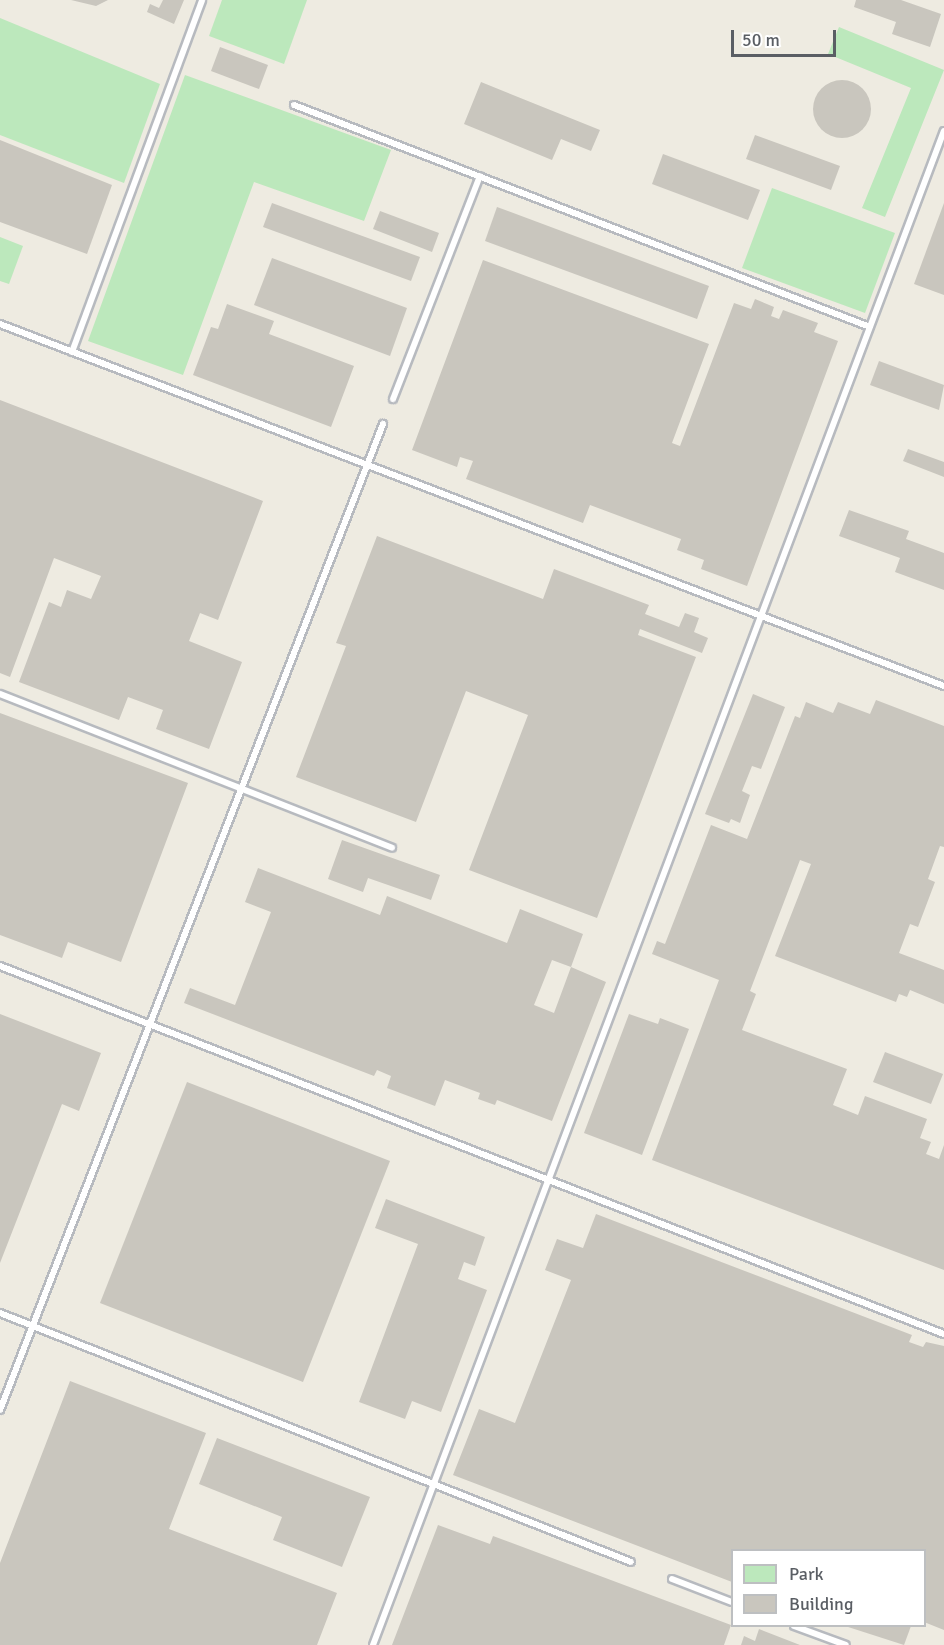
<!DOCTYPE html>
<style>
body{margin:0}
#map{position:relative;width:944px;height:1645px;overflow:hidden;background:#eeebe1;font-family:Signika,sans-serif}
div>[style]{position:absolute}
.green>*{inset:0;background:#bce8bc}
.building>*{inset:0;background:#c9c6be}
.round{border-radius:50%}
.roads{filter:drop-shadow(2px 0 #b7babf) drop-shadow(-2px 0 #b7babf) drop-shadow(0 2px #b7babf) drop-shadow(0 -2px #b7babf)}
.service>*{height:6px;margin:-3px;padding:0 3px;transform-origin:3px;border-radius:3px;background:#fff}
span{translate:-50% -50%;white-space:nowrap;text-align:center;line-height:1.15;-webkit-text-stroke:5px #fff;paint-order:stroke}
.legend{position:absolute;left:731px;top:1549px;width:195px;height:78px;box-sizing:border-box;background:#fff;border:2px solid #bdbfc1;margin:0;padding:8px 10px;list-style:none;font-size:18px;color:#5a5e64}
.legend li{display:flex;align-items:center;gap:12px;height:30px}
.legend b{width:30px;border:2px solid #bdbfc1}
.scale{position:absolute;left:731px;top:30px;width:105px;height:27px;box-sizing:border-box;border:3px solid #5a5e64;border-top:0;padding-left:8px;font-size:18px;line-height:21px;white-space:nowrap;color:#5a5e64;-webkit-text-stroke:4px #fff;paint-order:stroke}
</style>
<div id="map">
<div class="green">
<div style="clip-path:polygon(222px 0,307px 0,284px 64px,209px 36px)"></div>
<div style="clip-path:polygon(0 18px,160px 84px,124px 183px,0 135px)"></div>
<div style="clip-path:polygon(839px 27px,944px 70px,885px 217px,862px 208px,911px 88px,828px 54px)"></div>
<div style="clip-path:polygon(185px 75px,391px 150px,364px 221px,254px 182px,183px 375px,88px 341px)"></div>
<div style="clip-path:polygon(772px 188px,895px 233px,865px 313px,742px 268px)"></div>
<div style="clip-path:polygon(0 237px,23px 246px,9px 284px,0 281px)"></div>
</div>
<div class="building">
<div style="clip-path:polygon(71px 0,108px 0,96px 6px)"></div>
<div style="clip-path:polygon(163px 0,184px 0,174px 24px,147px 12px,150px 4px,159px 8px)"></div>
<div style="clip-path:polygon(856px 0,901px 0,941px 14px,930px 47px,892px 34px,896px 22px,854px 7px)"></div>
<div style="clip-path:polygon(220px 47px,268px 65px,259px 89px,211px 71px)"></div>
<div class="round" style="left:813px;top:80px;width:58px;height:58px"></div>
<div style="clip-path:polygon(481px 82px,600px 130px,591px 151px,561px 139px,552px 160px,464px 124px)"></div>
<div style="clip-path:polygon(755px 135px,840px 166px,831px 190px,746px 159px)"></div>
<div style="clip-path:polygon(0 140px,112px 185px,87px 254px,0 222px)"></div>
<div style="clip-path:polygon(663px 154px,760px 190px,748px 220px,652px 184px)"></div>
<div style="clip-path:polygon(272px 203px,420px 257px,411px 281px,263px 227px)"></div>
<div style="clip-path:polygon(944px 203px,944px 295px,914px 284px)"></div>
<div style="clip-path:polygon(497px 207px,709px 286px,697px 319px,485px 241px)"></div>
<div style="clip-path:polygon(380px 211px,439px 233px,432px 252px,373px 229px)"></div>
<div style="clip-path:polygon(272px 258px,407px 308px,390px 356px,254px 305px)"></div>
<div style="clip-path:polygon(483px 260px,709px 344px,672px 443px,680px 446px,734px 303px,751px 309px,755px 299px,774px 307px,771px 316px,779px 319px,783px 310px,818px 323px,814px 332px,838px 341px,747px 586px,701px 569px,704px 560px,677px 550px,681px 539px,590px 505px,583px 523px,466px 479px,473px 461px,460px 457px,457px 467px,412px 450px)"></div>
<div style="clip-path:polygon(227px 304px,274px 321px,269px 334px,354px 366px,331px 427px,193px 375px,211px 327px,218px 329px)"></div>
<div style="clip-path:polygon(879px 361px,944px 385px,939px 410px,870px 385px)"></div>
<div style="clip-path:polygon(0 400px,263px 501px,218px 620px,200px 613px,189px 641px,242px 662px,209px 749px,156px 729px,163px 710px,128px 697px,119px 720px,19px 682px,49px 602px,61px 607px,67px 590px,91px 599px,101px 576px,54px 558px,10px 677px,0 673px)"></div>
<div style="clip-path:polygon(908px 449px,944px 462px,944px 477px,903px 461px)"></div>
<div style="clip-path:polygon(849px 510px,909px 531px,906px 539px,944px 553px,944px 590px,895px 572px,900px 558px,839px 536px)"></div>
<div style="clip-path:polygon(377px 536px,543px 599px,554px 569px,649px 605px,645px 614px,679px 627px,685px 613px,699px 618px,694px 632px,708px 638px,702px 653px,640px 629px,638px 635px,696px 657px,597px 918px,469px 870px,528px 715px,466px 691px,416px 822px,296px 777px,346px 646px,336px 643px)"></div>
<div style="clip-path:polygon(753px 694px,785px 707px,761px 769px,752px 766px,742px 791px,750px 795px,740px 823px,731px 819px,729px 823px,705px 814px)"></div>
<div style="clip-path:polygon(876px 700px,944px 726px,944px 847px,940px 846px,928px 879px,935px 882px,918px 927px,910px 924px,899px 953px,944px 970px,944px 1004px,910px 990px,907px 997px,899px 994px,896px 1002px,775px 956px,811px 864px,800px 860px,750px 991px,756px 994px,742px 1030px,847px 1069px,833px 1105px,858px 1115px,865px 1096px,927px 1119px,920px 1138px,931px 1142px,926px 1154px,939px 1159px,944px 1145px,944px 1270px,652px 1160px,719px 980px,652px 954px,657px 941px,665px 944px,711px 825px,747px 839px,795px 716px,800px 718px,806px 702px,833px 713px,838px 702px,870px 714px)"></div>
<div style="clip-path:polygon(0 713px,188px 783px,121px 962px,68px 942px,62px 958px,0 935px)"></div>
<div style="clip-path:polygon(342px 840px,440px 875px,431px 900px,368px 878px,363px 892px,328px 879px)"></div>
<div style="clip-path:polygon(evenodd,258px 868px,380px 915px,387px 896px,507px 943px,520px 909px,583px 934px,571px 967px,606px 982px,552px 1121px,497px 1100px,495px 1105px,478px 1099px,480px 1093px,445px 1080px,435px 1106px,387px 1088px,391px 1076px,377px 1070px,374px 1076px,184px 1003px,190px 988px,235px 1005px,271px 912px,245px 902px,258px 868px,552px 960px,571px 967px,554px 1013px,534px 1005px,552px 960px)"></div>
<div style="clip-path:polygon(0 1014px,101px 1053px,79px 1111px,62px 1104px,0 1263px)"></div>
<div style="clip-path:polygon(629px 1014px,658px 1024px,660px 1018px,689px 1029px,642px 1155px,584px 1133px)"></div>
<div style="clip-path:polygon(885px 1052px,943px 1074px,931px 1104px,873px 1082px)"></div>
<div style="clip-path:polygon(187px 1082px,390px 1161px,303px 1382px,100px 1303px)"></div>
<div style="clip-path:polygon(386px 1199px,485px 1237px,475px 1266px,464px 1262px,458px 1279px,487px 1290px,441px 1412px,412px 1401px,405px 1419px,359px 1402px,418px 1244px,375px 1228px)"></div>
<div style="clip-path:polygon(596px 1214px,912px 1335px,909px 1342px,923px 1347px,926px 1342px,944px 1346px,944px 1630px,924px 1622px,924px 1550px,732px 1550px,732px 1582px,453px 1475px,479px 1409px,515px 1423px,571px 1280px,545px 1270px,557px 1239px,583px 1248px)"></div>
<div style="clip-path:polygon(70px 1381px,206px 1433px,169px 1529px,337px 1593px,317px 1645px,0 1645px,0 1563px)"></div>
<div style="clip-path:polygon(217px 1438px,370px 1497px,342px 1567px,273px 1540px,282px 1517px,199px 1484px)"></div>
<div style="clip-path:polygon(438px 1525px,490px 1544px,493px 1536px,731px 1625px,724px 1645px,392px 1645px)"></div>
<div style="clip-path:polygon(845px 1626px,911px 1626px,904px 1645px)"></div>
<div style="clip-path:polygon(759px 1629px,800px 1645px,741px 1645px,744px 1636px,755px 1641px)"></div>
</div>
<div class="roads">
<div class="service">
<div style="left:294px;top:105px;width:617px;rotate:21.08deg"></div>
<div style="left:0;top:324px;width:1011px;rotate:20.98deg"></div>
<div style="left:72px;top:352px;width:375px;rotate:-69.7deg"></div>
<div style="left:393px;top:399px;width:239px;rotate:-68.7deg"></div>
<div style="left:0;top:694px;width:421px;rotate:21.4deg"></div>
<div style="left:0;top:966px;width:1013px;rotate:21.3deg"></div>
<div style="left:0;top:1313px;width:678px;rotate:21.53deg"></div>
<div style="left:0;top:1410px;width:1058px;rotate:-68.77deg"></div>
<div style="left:672px;top:1579px;width:64px;rotate:21deg"></div>
<div style="left:794px;top:1626px;width:55px;rotate:20.1deg"></div>
<div style="left:373px;top:1645px;width:1618px;rotate:-69.34deg"></div>
</div>
</div>
<ul class="legend">
<li><b style="height:16px;background:#bce8bc"></b>Park</li>
<li><b style="height:16px;background:#c9c6be"></b>Building</li>
</ul>
<div class="scale">50 m</div>
</div>
